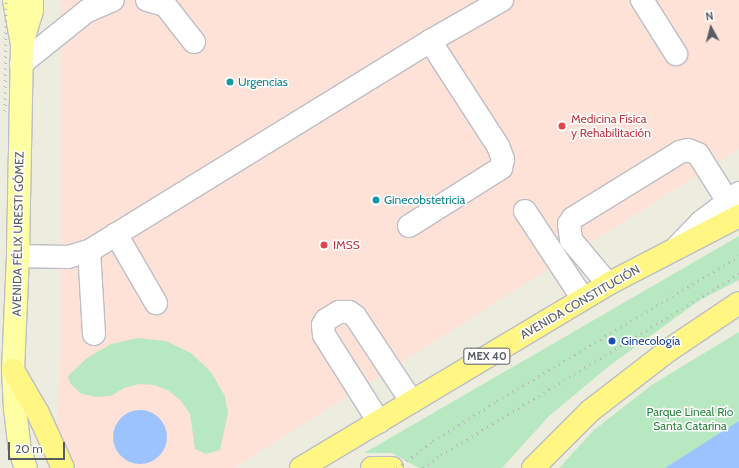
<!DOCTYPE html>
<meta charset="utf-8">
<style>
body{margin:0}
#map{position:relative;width:739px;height:468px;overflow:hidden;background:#ededdf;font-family:Cabin,sans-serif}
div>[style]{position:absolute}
.medical>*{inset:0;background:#fee2d8}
.green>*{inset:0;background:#b8e8c1}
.water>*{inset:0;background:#9dc3ff}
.round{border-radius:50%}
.roads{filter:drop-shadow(1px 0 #bdbec5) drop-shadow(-1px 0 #bdbec5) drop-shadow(0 1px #bdbec5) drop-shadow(0 -1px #bdbec5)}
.minor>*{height:22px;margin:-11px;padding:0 11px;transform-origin:11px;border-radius:11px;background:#fff}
.major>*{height:22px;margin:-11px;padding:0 11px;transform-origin:11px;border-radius:11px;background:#feffa2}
.highway>*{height:22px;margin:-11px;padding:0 11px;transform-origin:11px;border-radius:11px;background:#fff684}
.rail>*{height:3px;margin-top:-1.5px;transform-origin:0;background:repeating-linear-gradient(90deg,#b6b7b7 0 1px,transparent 0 6px)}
.dots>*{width:11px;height:11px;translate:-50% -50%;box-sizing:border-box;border:2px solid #fff;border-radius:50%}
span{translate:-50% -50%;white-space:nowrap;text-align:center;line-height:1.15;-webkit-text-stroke:3px #fff;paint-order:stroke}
.shield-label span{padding:1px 3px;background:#fff;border:1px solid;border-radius:3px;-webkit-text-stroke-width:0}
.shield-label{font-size:11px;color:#585b62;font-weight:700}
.culture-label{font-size:12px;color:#0d838f}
.left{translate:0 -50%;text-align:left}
.health-label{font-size:12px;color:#be3a42}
.street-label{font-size:12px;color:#585b62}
.transit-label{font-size:12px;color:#164399}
.park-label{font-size:12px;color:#2c8640}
.north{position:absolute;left:691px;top:8px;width:40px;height:40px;-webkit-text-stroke:3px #fff;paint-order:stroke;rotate:353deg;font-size:11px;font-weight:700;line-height:16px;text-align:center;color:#585b62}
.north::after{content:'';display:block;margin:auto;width:14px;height:18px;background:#585b62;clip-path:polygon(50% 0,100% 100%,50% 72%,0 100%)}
.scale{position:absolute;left:8px;top:442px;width:57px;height:18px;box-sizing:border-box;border:2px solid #585b62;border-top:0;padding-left:5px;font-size:12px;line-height:14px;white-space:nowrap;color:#585b62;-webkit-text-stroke:3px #fff;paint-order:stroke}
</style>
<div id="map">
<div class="medical">
<div style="clip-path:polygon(61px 0,739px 0,739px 149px,234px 468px,69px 468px,57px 437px,61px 341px)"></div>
</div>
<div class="green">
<div style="clip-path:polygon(739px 236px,739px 280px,700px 300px,609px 366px,549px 416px,502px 468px,419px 468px,392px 453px,364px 453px)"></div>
<div style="clip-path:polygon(739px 332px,739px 468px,559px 468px,594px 430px,653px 384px)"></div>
<div style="clip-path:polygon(138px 338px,166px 341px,191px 353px,211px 372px,225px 396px,228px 413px,220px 450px,206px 454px,195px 449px,190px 414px,181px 401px,169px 391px,155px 385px,139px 384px,124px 388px,111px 396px,95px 397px,80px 393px,70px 383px,68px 376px,87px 358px,111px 344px)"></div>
</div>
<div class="water">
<div class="round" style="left:113px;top:410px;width:54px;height:54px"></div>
<div style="clip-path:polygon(739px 421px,739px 468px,665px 468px)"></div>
</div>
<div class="roads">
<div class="minor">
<div style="left:147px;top:0;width:19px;rotate:16deg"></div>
<div style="left:165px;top:5px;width:47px;rotate:51.9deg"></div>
<div style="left:642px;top:0;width:64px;rotate:57.8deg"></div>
<div style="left:21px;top:64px;width:85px;rotate:-38.8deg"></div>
<div style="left:87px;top:11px;width:28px;rotate:-23deg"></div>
<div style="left:525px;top:211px;width:105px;rotate:56.6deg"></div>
<div style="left:409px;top:226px;width:109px;rotate:-32.2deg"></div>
<div style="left:501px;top:168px;width:9px;rotate:-77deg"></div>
<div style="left:503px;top:159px;width:14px;rotate:-111deg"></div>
<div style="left:498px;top:146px;width:125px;rotate:-122.9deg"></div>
<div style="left:116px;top:234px;width:80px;rotate:59.9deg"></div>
<div style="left:678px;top:246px;width:33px;rotate:-46deg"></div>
<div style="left:701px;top:222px;width:48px;rotate:-37.3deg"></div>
<div style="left:18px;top:256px;width:50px;rotate:1.1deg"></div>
<div style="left:68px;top:257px;width:22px;rotate:-16deg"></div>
<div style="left:608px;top:284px;width:57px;rotate:-130.1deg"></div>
<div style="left:571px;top:240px;width:16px;rotate:-97deg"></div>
<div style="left:569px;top:224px;width:7px;rotate:-56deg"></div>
<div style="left:573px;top:218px;width:126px;rotate:-31.7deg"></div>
<div style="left:680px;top:152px;width:8px;rotate:-14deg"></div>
<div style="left:688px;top:150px;width:11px;rotate:22deg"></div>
<div style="left:698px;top:154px;width:54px;rotate:57.8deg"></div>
<div style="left:94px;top:334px;width:83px;rotate:-93.4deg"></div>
<div style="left:89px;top:251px;width:400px;rotate:-31.6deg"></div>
<div style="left:430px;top:41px;width:83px;rotate:-29.7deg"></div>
<div style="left:379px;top:422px;width:103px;rotate:-122.3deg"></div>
<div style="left:324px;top:335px;width:10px;rotate:-96deg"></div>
<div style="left:323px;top:325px;width:6px;rotate:-59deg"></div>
<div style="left:326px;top:320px;width:15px;rotate:-32deg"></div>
<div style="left:339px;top:312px;width:10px"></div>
<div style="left:349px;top:312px;width:7px;rotate:34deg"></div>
<div style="left:355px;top:316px;width:103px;rotate:56.5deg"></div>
</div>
<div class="major">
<div style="left:14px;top:0;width:46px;rotate:79.9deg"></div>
<div style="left:22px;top:45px;width:211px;rotate:91.1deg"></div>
<div style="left:18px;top:256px;width:114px;rotate:92.5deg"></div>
<div style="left:13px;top:370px;width:39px;rotate:87deg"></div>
<div style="left:15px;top:409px;width:42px;rotate:83.2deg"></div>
<div style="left:20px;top:451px;width:18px;rotate:71deg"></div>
<div style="left:23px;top:40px;width:30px;rotate:-73deg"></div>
<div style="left:32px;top:11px;width:11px;rotate:-90deg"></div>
</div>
<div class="highway">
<div style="left:13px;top:370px;width:50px;rotate:59.8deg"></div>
<div style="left:38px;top:413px;width:60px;rotate:65.6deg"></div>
<div style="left:301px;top:468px;width:358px;rotate:-30.9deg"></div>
<div style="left:608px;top:284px;width:148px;rotate:-27.4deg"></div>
<div style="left:372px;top:468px;width:20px"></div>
<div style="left:533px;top:468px;width:81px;rotate:-45deg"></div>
<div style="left:590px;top:411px;width:100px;rotate:-37.7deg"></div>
<div style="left:669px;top:350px;width:84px;rotate:-33.9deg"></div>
</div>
</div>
<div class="rail">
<div style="left:5px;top:111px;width:111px;rotate:-89.5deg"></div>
<div style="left:397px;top:468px;width:45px;rotate:-36.9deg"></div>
<div style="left:433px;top:441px;width:75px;rotate:-32deg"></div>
<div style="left:497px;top:401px;width:282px;rotate:-30.9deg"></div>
<div style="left:423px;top:468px;width:22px;rotate:-36deg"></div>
<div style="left:441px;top:455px;width:349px;rotate:-31.3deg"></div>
</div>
<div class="dots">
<div style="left:230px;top:82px;background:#0f9aa8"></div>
<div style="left:562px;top:126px;background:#e0444e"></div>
<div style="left:376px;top:200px;background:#0f9aa8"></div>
<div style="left:324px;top:245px;background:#e0444e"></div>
<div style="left:612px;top:341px;background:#1a4fb4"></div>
</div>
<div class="shield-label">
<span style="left:487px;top:356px">MEX 40</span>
</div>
<div class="culture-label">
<span class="left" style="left:238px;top:82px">Urgencias</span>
<span class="left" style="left:384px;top:200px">Ginecobstetricia</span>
</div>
<div class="health-label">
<span class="left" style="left:571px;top:126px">Medicina Física<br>y Rehabilitación</span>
<span class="left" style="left:333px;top:245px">IMSS</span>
</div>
<div class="street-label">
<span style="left:18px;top:234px;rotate:-89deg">AVENIDA FÉLIX URESTI GÓMEZ</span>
<span style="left:580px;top:302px;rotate:-30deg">AVENIDA CONSTITUCIÓN</span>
</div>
<div class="transit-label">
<span class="left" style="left:621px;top:341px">Ginecología</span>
</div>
<div class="park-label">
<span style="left:690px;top:419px">Parque Lineal Río<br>Santa Catarina</span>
</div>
<div class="north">N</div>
<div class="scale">20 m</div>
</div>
